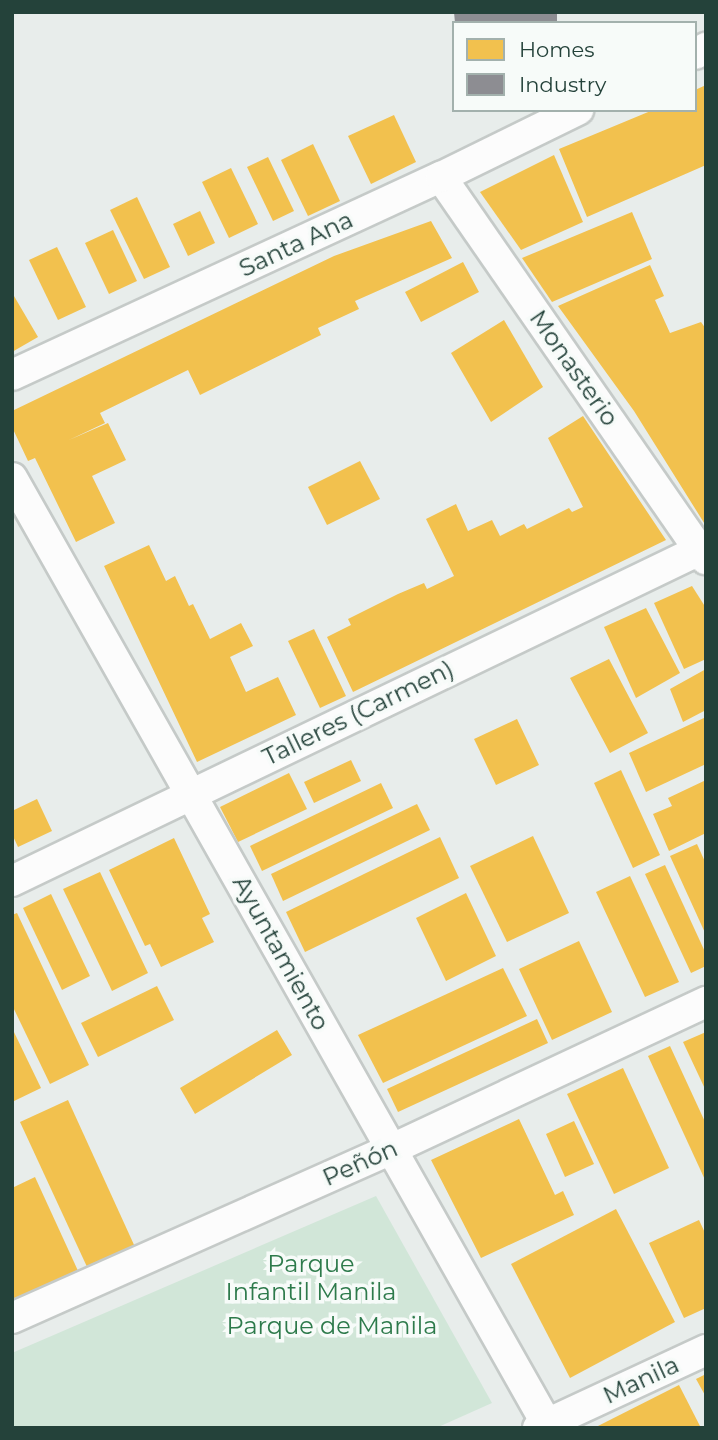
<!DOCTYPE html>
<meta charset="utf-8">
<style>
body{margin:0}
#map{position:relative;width:718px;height:1440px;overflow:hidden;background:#e8edeb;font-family:Montserrat,sans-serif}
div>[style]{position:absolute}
.green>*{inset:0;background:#d1e6d8}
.homes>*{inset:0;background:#f2c14e}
.industry>*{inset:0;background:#8d8d92}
.roads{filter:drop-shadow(2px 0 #c5cac8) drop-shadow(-2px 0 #c5cac8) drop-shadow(0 2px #c5cac8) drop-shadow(0 -2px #c5cac8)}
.street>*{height:30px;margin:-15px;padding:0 15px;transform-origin:15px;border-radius:15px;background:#fcfcfc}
span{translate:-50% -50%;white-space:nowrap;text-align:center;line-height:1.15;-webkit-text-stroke:7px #f7fbf9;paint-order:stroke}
.street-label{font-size:24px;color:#24423a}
.park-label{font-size:24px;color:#2d7a4b}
.frame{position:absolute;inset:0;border:14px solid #24423a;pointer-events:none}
.legend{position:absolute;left:452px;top:21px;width:245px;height:91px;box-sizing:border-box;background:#f7fbf9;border:2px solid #a3b1ad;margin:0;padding:9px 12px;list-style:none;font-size:21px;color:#24423a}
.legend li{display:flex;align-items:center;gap:14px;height:35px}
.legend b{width:35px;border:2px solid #a3b1ad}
</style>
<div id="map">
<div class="green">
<div style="clip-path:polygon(376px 1196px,492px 1403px,436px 1428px,12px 1428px,12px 1353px)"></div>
</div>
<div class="homes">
<div style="clip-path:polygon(706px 85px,706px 165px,587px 217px,559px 149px,653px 110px,695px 110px,695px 90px)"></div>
<div style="clip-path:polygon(394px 115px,416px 162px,371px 184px,348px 136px)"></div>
<div style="clip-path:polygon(313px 144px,340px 201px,308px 216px,281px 160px)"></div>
<div style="clip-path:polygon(554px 155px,583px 222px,521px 250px,480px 192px)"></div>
<div style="clip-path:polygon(268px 157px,294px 211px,273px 221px,247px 167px)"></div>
<div style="clip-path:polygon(231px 168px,258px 224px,229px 238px,202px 182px)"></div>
<div style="clip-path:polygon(137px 197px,170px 267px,144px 279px,110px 210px)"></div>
<div style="clip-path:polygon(200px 211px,215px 243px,188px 256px,173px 224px)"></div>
<div style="clip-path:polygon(632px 212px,652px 259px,552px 302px,522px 258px)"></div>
<div style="clip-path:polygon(431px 221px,452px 258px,355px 301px,359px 309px,318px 328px,321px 335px,200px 395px,188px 370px,100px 413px,105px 423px,69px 440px,108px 423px,126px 460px,92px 476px,115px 523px,76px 542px,35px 458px,28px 461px,12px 427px,12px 411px,334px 256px)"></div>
<div style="clip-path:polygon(113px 230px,137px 281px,109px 294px,85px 243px)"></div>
<div style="clip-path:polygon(57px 247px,86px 307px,58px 320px,29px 260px)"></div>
<div style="clip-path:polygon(463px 262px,479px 292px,421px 322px,405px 292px)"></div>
<div style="clip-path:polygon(650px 265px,664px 296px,655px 300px,670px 333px,701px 322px,706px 329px,706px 526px,634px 411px,558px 306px)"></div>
<div style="clip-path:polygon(14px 296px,38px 337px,12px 352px,12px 297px)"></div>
<div style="clip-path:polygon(504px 320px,543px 387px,491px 422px,451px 353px)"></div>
<div style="clip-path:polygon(583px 416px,666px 540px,353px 692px,327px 637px,351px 625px,348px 619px,398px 594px,424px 583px,427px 589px,454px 576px,426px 519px,456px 504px,468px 531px,492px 520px,500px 536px,524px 524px,527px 529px,569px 508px,572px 512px,583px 507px,548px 438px)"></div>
<div style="clip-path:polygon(360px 461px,380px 499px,327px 525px,308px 487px)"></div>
<div style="clip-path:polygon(149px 545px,166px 581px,175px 576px,189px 606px,193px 604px,210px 639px,241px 623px,253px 646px,230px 657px,246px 692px,278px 677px,296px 715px,197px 762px,104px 566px)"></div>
<div style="clip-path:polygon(692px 586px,706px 608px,706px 659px,684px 669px,654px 603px)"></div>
<div style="clip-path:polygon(646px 608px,680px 673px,636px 698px,604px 627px)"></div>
<div style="clip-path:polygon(314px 629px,346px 696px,320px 708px,288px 641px)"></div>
<div style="clip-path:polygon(609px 659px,648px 733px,610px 753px,570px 678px)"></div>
<div style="clip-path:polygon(706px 669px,706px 710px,683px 722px,670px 689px)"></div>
<div style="clip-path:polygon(706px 717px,706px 764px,646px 792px,629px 753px)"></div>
<div style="clip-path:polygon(517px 719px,539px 765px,496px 785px,474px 739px)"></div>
<div style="clip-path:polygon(351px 760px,361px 781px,314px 803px,304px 782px)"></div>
<div style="clip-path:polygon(621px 770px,660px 855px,633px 868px,594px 783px)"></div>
<div style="clip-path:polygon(289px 773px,307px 809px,238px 842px,220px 807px)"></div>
<div style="clip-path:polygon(706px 780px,706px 833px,669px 851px,653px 814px,672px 806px,668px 798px)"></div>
<div style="clip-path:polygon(381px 783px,393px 808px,262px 871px,250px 846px)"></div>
<div style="clip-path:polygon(37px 799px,52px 831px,18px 847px,12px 834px,12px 811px)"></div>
<div style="clip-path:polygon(417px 804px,430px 830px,283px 901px,271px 874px)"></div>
<div style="clip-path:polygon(533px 836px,569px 913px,507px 942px,470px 866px)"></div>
<div style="clip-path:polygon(440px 837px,459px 878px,305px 952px,286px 912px)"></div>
<div style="clip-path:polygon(174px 838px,210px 914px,202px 918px,214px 942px,161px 967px,150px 944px,145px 946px,109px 870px)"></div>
<div style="clip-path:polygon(697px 844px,706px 864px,706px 935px,670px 856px)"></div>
<div style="clip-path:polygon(665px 865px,706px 954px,706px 966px,691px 973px,645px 874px)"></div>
<div style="clip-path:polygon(100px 872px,148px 973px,112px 991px,63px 889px)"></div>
<div style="clip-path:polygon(630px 876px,679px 982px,645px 997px,596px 892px)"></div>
<div style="clip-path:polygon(466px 893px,496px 956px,446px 981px,416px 918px)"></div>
<div style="clip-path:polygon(51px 894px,90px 976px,62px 990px,23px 908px)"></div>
<div style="clip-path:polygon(17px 913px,89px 1065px,50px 1084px,12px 1005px,12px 915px)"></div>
<div style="clip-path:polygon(579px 941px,612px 1012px,552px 1040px,519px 969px)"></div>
<div style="clip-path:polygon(503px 968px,527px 1016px,383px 1083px,358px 1035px)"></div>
<div style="clip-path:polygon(157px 986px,174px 1020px,98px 1057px,81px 1023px)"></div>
<div style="clip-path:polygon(537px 1019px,548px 1043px,398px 1112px,387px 1089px)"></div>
<div style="clip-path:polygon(12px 1028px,41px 1088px,12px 1102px)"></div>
<div style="clip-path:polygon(277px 1030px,292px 1055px,195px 1114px,180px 1088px)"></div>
<div style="clip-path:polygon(706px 1032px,706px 1091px,683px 1042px)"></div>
<div style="clip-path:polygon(670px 1046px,706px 1124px,706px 1182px,648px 1056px)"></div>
<div style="clip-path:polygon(623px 1068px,669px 1168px,614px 1194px,567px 1094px)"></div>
<div style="clip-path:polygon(68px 1100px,135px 1247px,88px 1269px,20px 1122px)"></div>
<div style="clip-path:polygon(519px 1119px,555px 1195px,563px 1191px,574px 1215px,481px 1258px,431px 1160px)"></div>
<div style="clip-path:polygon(574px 1121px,594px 1164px,565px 1177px,546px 1134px)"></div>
<div style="clip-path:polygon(35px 1177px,79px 1273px,12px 1303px,12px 1188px)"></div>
<div style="clip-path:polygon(616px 1209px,675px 1322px,570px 1378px,511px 1264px)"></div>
<div style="clip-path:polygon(699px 1220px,706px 1235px,706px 1308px,684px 1318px,649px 1243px)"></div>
<div style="clip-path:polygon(706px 1374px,706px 1397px,696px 1379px)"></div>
<div style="clip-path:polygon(679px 1385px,701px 1428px,594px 1428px)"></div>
</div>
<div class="industry">
<div style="clip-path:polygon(454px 12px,557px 12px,557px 23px,455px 23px)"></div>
</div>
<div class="roads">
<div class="street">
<div style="left:695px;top:54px;width:13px;rotate:-29deg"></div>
<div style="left:441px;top:177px;width:465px;rotate:55.3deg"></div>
<div style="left:12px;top:375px;width:472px;rotate:-24.8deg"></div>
<div style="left:441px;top:177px;width:153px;rotate:-26.1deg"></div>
<div style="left:12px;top:478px;width:1091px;rotate:60.52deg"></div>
<div style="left:12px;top:881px;width:770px;rotate:-25.7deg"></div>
<div style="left:12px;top:1318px;width:416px;rotate:-24deg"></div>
<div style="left:392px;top:1149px;width:347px;rotate:-25.1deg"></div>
<div style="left:538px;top:1428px;width:185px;rotate:-24.9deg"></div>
</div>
</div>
<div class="street-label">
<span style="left:296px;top:244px;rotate:-25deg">Santa Ana</span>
<span style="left:574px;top:368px;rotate:55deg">Monasterio</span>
<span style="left:358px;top:713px;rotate:-26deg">Talleres (Carmen)</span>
<span style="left:281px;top:953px;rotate:61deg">Ayuntamiento</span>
<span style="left:360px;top:1163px;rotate:-24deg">Peñón</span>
<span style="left:641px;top:1380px;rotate:-25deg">Manila</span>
</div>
<div class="park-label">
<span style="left:311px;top:1278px">Parque<br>Infantil Manila</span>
<span style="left:332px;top:1326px">Parque de Manila</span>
</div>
<div class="frame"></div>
<ul class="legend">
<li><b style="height:19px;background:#f2c14e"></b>Homes</li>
<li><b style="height:19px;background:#8d8d92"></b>Industry</li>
</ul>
</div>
